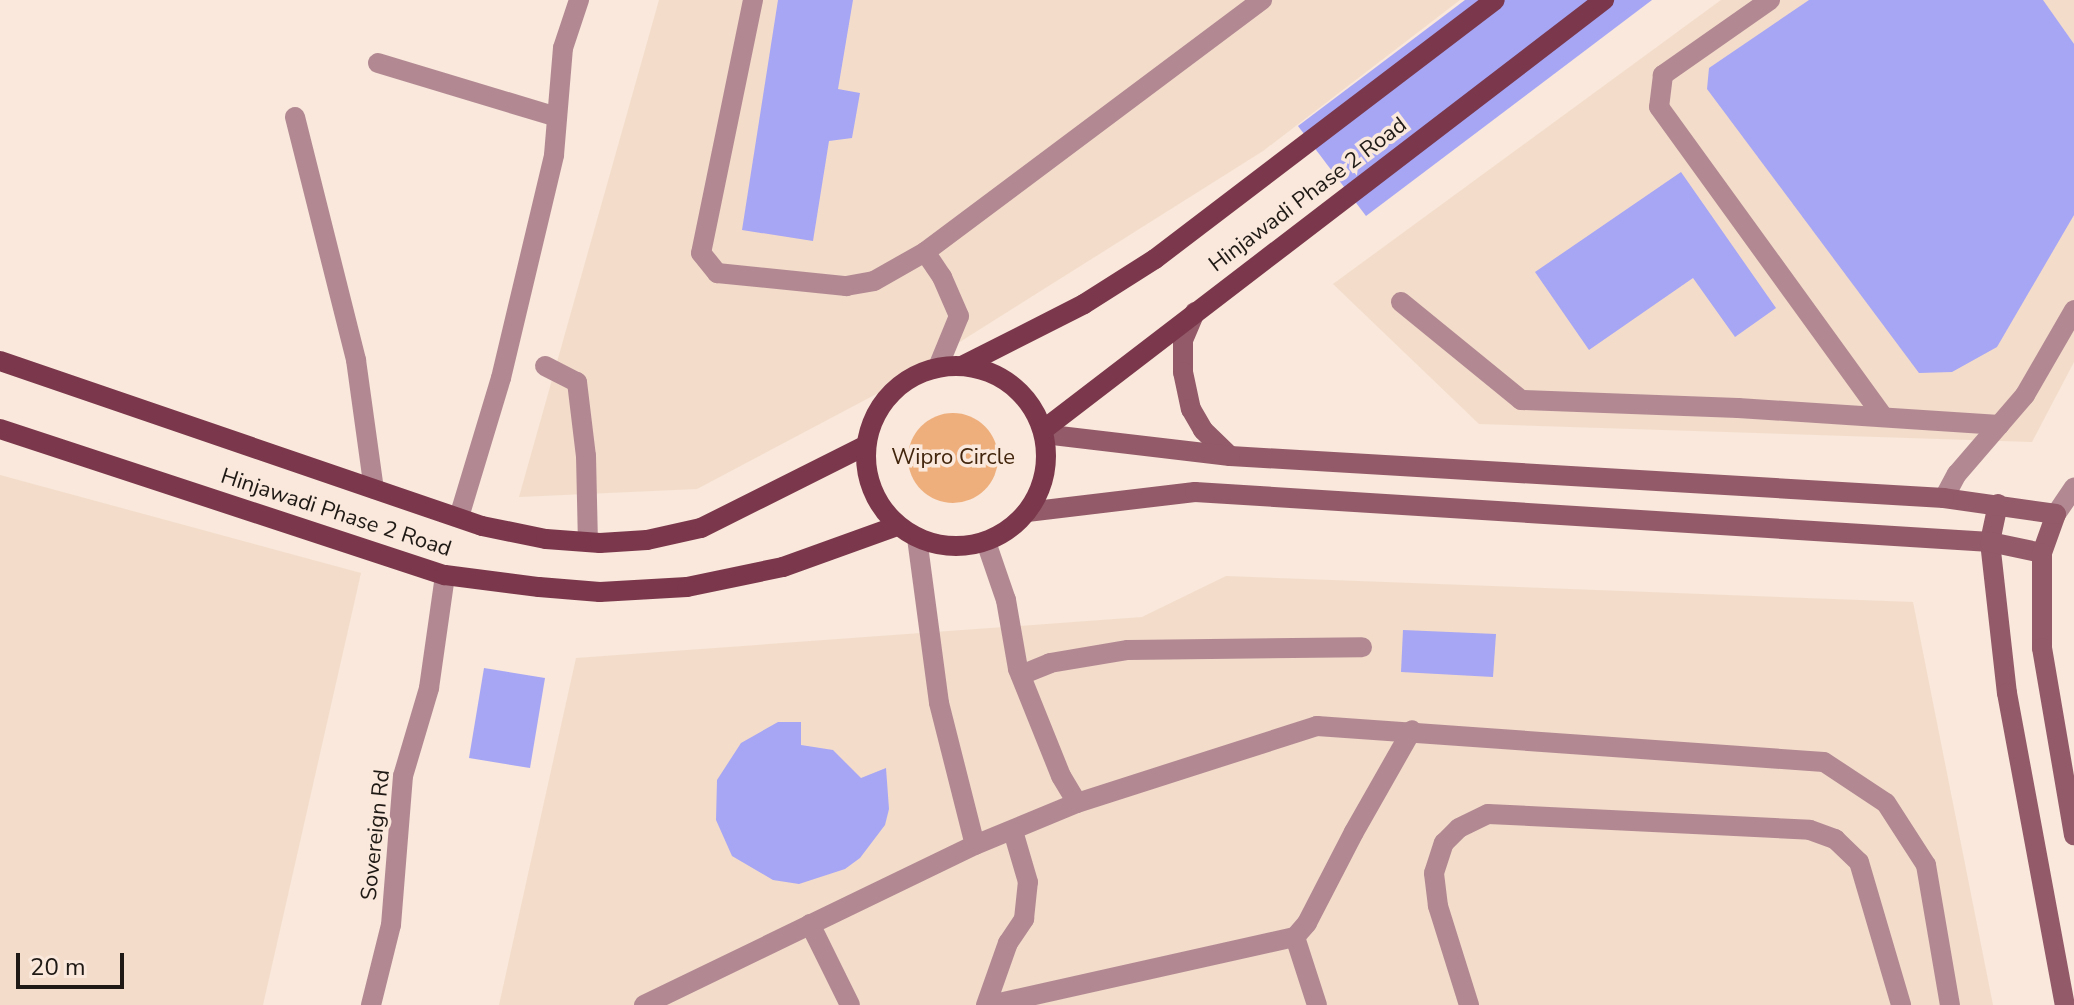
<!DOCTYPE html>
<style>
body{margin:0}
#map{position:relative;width:2074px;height:1005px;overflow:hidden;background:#f9e8db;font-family:"Nunito Sans",sans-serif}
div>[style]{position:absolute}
.built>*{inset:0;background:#f3dcca}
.green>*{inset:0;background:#efaf7d}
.round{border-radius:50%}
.building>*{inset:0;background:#a6a6f5}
.lane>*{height:20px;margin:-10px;padding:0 10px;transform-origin:10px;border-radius:10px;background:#b28993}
.street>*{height:20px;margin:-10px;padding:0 10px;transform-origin:10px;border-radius:10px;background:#b28993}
.secondary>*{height:20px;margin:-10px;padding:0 10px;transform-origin:10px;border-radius:10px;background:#935a69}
.primary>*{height:20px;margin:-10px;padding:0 10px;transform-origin:10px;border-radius:10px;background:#7b384c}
.primary>.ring{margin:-10px;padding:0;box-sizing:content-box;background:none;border:20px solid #7b384c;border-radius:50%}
span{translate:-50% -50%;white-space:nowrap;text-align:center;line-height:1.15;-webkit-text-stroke:7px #f9e8db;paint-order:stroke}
.street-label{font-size:22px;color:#1f1915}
.park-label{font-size:22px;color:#42250c}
.scale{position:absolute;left:16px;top:953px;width:108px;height:36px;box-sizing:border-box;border:4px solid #1f1915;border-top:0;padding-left:10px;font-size:24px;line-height:28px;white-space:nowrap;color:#1f1915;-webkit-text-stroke:6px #f9e8db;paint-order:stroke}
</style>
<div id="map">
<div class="built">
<div style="clip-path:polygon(659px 0,1460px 0,1263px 151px,882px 391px,697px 489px,519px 497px)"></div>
<div style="clip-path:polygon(1721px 0,2074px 0,2074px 362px,2032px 442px,1479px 424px,1333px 284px)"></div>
<div style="clip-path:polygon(0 475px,361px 573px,263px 1005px,0 1005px)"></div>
<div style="clip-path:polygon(1226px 576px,1913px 602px,1993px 1005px,499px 1005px,576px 658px,1142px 617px)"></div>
</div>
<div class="green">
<div class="round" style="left:908px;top:413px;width:90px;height:90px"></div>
</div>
<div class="building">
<div style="clip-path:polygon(778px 0,853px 0,838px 89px,860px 93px,852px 138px,829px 141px,813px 241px,742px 230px)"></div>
<div style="clip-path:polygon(1465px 0,1652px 0,1366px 216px,1298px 126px)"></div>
<div style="clip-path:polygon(1809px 0,2043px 0,2074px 44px,2074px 215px,1997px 347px,1952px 372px,1919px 373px,1707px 89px,1709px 68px)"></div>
<div style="clip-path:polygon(1681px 172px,1776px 308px,1735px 337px,1693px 278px,1589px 350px,1535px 272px)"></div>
<div style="clip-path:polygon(1403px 630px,1496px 634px,1493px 677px,1401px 672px)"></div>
<div style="clip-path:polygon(484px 668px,545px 678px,530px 768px,469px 758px)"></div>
<div style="clip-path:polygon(778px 722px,801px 722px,801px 745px,833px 750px,861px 778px,886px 768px,889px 809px,885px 825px,860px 858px,845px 869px,799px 884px,773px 880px,732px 856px,716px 820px,717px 780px,741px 743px)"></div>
</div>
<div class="lane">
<div style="left:753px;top:0;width:258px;rotate:101.6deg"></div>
<div style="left:701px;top:253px;width:26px;rotate:51deg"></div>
<div style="left:717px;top:273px;width:130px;rotate:5.8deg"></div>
<div style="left:846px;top:286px;width:28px;rotate:-10deg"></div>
<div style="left:874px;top:281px;width:59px;rotate:-29.6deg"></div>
<div style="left:1770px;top:0;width:131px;rotate:145deg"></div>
<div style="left:1663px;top:75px;width:32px;rotate:97deg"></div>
<div style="left:1659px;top:107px;width:382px;rotate:54.1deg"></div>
<div style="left:378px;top:63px;width:187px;rotate:16.8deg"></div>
<div style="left:1401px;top:302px;width:155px;rotate:39.2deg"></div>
<div style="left:1521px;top:400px;width:217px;rotate:2.1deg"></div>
<div style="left:1738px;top:408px;width:262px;rotate:3.7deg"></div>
<div style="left:938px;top:367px;width:55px;rotate:-67.6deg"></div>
<div style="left:959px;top:316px;width:43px;rotate:-113.6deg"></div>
<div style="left:942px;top:277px;width:30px;rotate:-124deg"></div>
<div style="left:925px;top:252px;width:421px;rotate:-36.8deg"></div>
<div style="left:1944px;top:498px;width:27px;rotate:-62deg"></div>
<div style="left:1957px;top:474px;width:104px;rotate:-49.3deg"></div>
<div style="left:2025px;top:395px;width:98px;rotate:-60deg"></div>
<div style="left:917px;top:538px;width:166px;rotate:82.4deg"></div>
<div style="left:939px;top:703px;width:146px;rotate:75.8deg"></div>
<div style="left:986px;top:542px;width:61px;rotate:71deg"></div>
<div style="left:1006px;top:600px;width:70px;rotate:80.1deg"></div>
<div style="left:1018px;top:669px;width:115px;rotate:68.1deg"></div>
<div style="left:1061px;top:776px;width:31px;rotate:59deg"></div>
<div style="left:1021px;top:675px;width:31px;rotate:-22deg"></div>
<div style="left:1050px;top:663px;width:79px;rotate:-9.5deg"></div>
<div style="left:1128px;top:650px;width:234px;rotate:-0.7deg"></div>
<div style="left:810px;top:924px;width:90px;rotate:63.7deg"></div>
<div style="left:1295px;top:937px;width:71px;rotate:72.1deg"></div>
<div style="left:644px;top:1005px;width:368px;rotate:-25.8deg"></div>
<div style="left:975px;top:845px;width:110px;rotate:-22.4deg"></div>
<div style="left:1077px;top:803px;width:252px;rotate:-17.8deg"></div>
<div style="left:1317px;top:726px;width:508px;rotate:4.06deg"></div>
<div style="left:1824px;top:762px;width:74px;rotate:33.5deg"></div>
<div style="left:1886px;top:803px;width:74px;rotate:57.2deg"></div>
<div style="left:1926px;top:865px;width:142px;rotate:80.3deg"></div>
<div style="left:986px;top:1005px;width:66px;rotate:-70.5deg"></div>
<div style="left:1008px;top:943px;width:29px;rotate:-56deg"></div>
<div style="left:1024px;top:919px;width:37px;rotate:-84deg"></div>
<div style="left:1028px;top:882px;width:53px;rotate:-106.4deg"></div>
<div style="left:990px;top:1005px;width:312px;rotate:-12.6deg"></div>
<div style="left:1295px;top:937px;width:18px;rotate:-49deg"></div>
<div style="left:1307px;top:923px;width:102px;rotate:-62.7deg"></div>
<div style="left:1354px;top:832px;width:117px;rotate:-60.4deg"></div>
<div style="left:1469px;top:1005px;width:104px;rotate:-107.4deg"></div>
<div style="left:1438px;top:906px;width:33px;rotate:-97deg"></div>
<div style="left:1434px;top:873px;width:32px;rotate:-72deg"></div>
<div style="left:1444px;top:843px;width:21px;rotate:-45deg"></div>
<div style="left:1459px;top:828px;width:32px;rotate:-26deg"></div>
<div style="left:1488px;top:814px;width:322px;rotate:2.8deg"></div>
<div style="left:1810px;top:830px;width:27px;rotate:20deg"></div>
<div style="left:1835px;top:839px;width:33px;rotate:44deg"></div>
<div style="left:1859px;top:862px;width:149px;rotate:73.6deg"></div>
</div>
<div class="street">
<div style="left:295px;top:117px;width:251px;rotate:75.9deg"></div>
<div style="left:356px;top:360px;width:130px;rotate:82.1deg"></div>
<div style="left:545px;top:366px;width:36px;rotate:27deg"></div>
<div style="left:577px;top:382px;width:75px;rotate:83.1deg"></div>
<div style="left:586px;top:456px;width:86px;rotate:88.7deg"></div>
<div style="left:2056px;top:514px;width:32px;rotate:-56deg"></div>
<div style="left:459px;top:517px;width:145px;rotate:-73.2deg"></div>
<div style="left:501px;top:378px;width:229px;rotate:-76.6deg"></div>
<div style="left:554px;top:155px;width:107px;rotate:-85.2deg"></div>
<div style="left:563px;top:48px;width:51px;rotate:-71.6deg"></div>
<div style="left:371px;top:1005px;width:82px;rotate:-76deg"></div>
<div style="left:391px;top:925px;width:149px;rotate:-85.4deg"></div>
<div style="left:403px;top:776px;width:92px;rotate:-73.5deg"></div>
<div style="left:429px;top:688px;width:114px;rotate:-81.9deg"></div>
</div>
<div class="secondary">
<div style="left:1195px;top:312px;width:30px;rotate:113deg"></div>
<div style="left:1183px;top:340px;width:32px;rotate:90deg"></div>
<div style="left:1183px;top:372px;width:38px;rotate:78deg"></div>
<div style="left:1191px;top:409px;width:24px;rotate:60deg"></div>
<div style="left:1203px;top:430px;width:37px;rotate:44deg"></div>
<div style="left:1998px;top:504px;width:39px;rotate:102deg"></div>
<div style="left:1990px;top:542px;width:152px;rotate:83.6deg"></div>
<div style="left:2007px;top:693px;width:317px;rotate:79.5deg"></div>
<div style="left:1027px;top:512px;width:169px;rotate:-6.8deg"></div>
<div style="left:1195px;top:492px;width:797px;rotate:3.6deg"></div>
<div style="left:1990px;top:542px;width:53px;rotate:11.9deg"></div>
<div style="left:2042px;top:553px;width:41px;rotate:-70.3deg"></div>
<div style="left:2056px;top:514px;width:113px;rotate:-171.9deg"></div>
<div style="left:1944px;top:498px;width:715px;rotate:-176.63deg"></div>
<div style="left:1230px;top:456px;width:187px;rotate:-173.3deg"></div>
<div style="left:2042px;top:553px;width:95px;rotate:90deg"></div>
<div style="left:2042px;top:648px;width:190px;rotate:80.3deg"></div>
</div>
<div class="primary">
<div style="left:0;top:361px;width:509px;rotate:18.9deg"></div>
<div style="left:482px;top:526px;width:65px;rotate:11.5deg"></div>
<div style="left:546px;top:539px;width:54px;rotate:4.2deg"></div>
<div style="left:600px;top:543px;width:47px;rotate:-3.7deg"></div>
<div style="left:647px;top:540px;width:55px;rotate:-12.5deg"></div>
<div style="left:701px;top:528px;width:183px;rotate:-26.6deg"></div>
<div class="ring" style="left:866px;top:366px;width:160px;height:160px"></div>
<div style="left:962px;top:366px;width:137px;rotate:-26.9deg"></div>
<div style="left:1084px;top:304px;width:84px;rotate:-32.4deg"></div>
<div style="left:1155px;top:259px;width:427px;rotate:-37.3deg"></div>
<div style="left:0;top:429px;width:468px;rotate:18.2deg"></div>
<div style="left:445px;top:575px;width:95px;rotate:7.3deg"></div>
<div style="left:539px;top:587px;width:61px;rotate:4.7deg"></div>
<div style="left:600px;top:592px;width:87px;rotate:-3.3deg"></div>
<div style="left:687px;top:587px;width:98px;rotate:-11.8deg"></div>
<div style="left:783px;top:567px;width:121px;rotate:-19.8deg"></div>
<div style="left:1043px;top:430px;width:707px;rotate:-37.47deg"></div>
</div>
<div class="street-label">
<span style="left:1308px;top:195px;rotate:-37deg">Hinjawadi Phase 2 Road</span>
<span style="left:336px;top:513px;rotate:18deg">Hinjawadi Phase 2 Road</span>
<span style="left:376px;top:835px;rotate:-84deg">Sovereign Rd</span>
</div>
<div class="park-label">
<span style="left:953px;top:458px">Wipro Circle</span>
</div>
<div class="scale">20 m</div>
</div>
